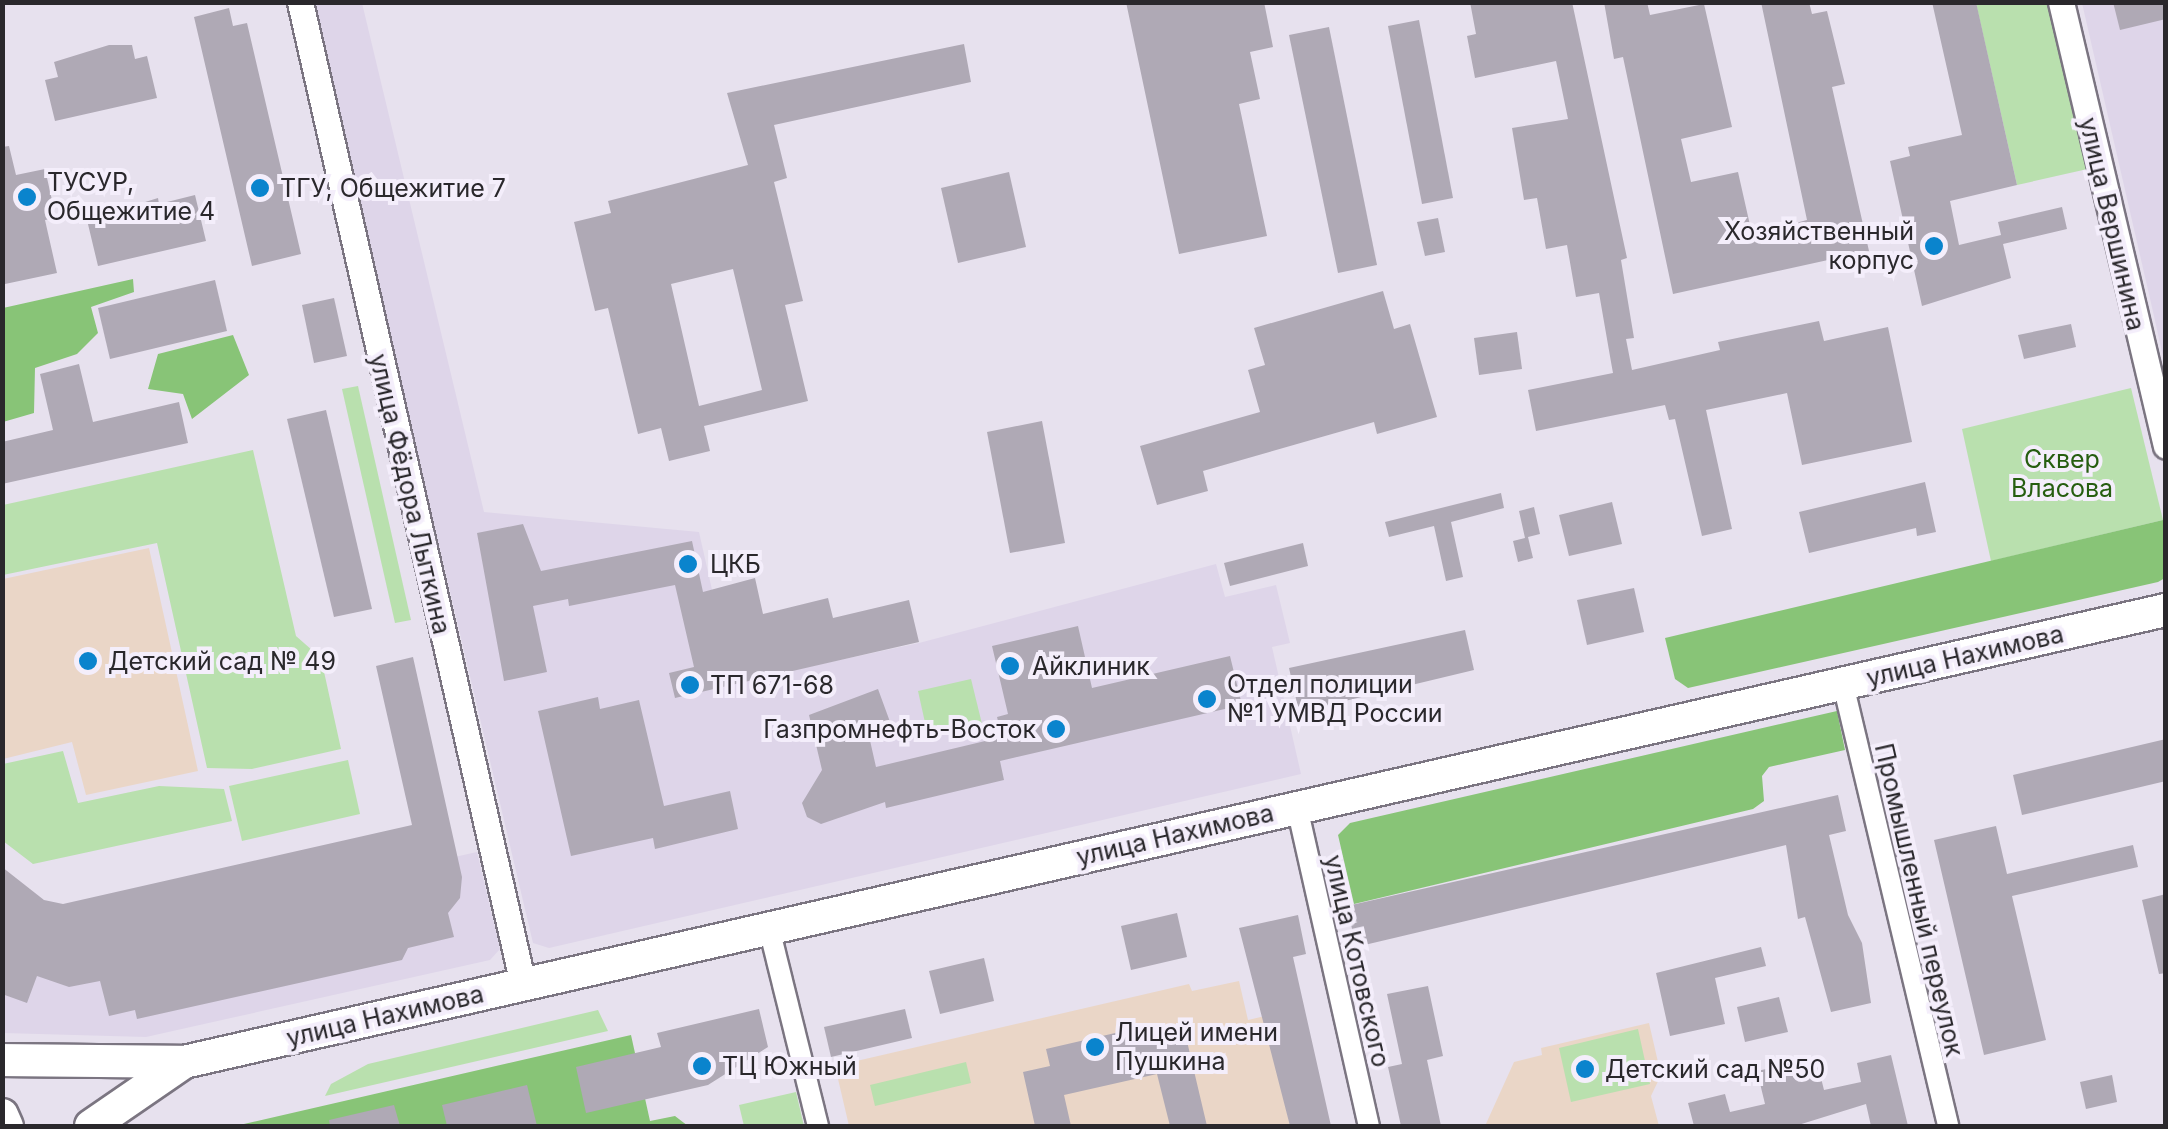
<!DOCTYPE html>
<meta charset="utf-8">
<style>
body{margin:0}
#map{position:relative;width:2168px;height:1129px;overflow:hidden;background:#e7e1ee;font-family:Inter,sans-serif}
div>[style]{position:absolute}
.built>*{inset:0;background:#ded5e9}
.education>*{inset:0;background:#ead6c7}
.green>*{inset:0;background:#b9e0ae}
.forest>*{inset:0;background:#88c477}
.building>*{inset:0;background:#afa9b5}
.roads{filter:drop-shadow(2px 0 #7b7581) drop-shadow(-2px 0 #7b7581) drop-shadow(0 2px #7b7581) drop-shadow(0 -2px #7b7581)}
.minor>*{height:20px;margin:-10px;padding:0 10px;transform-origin:10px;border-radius:10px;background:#fff}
.tertiary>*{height:25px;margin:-12.5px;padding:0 12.5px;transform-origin:12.5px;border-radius:12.5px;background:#fff}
.primary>*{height:32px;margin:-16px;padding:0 16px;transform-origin:16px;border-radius:16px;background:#fff}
.dots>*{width:28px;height:28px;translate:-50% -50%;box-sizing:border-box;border:5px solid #f4eefb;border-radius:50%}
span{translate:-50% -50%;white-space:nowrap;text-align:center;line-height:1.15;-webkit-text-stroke:8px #f4eefb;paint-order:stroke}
.poi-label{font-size:25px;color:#2a282c}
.left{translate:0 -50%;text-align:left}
.right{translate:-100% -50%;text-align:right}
.street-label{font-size:25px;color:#2a282c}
.park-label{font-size:25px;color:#265e10}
.frame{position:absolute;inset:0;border:5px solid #2a282c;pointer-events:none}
</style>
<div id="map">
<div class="built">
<div style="clip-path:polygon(311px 3px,362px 3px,484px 512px,699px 532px,733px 683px,919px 643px,1216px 564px,1225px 597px,1276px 585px,1290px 643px,1272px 647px,1301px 774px,549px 948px,533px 943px)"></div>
<div style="clip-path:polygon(2082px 3px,2165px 3px,2165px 366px,2154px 316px)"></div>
<div style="clip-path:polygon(477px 852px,500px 949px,490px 960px,146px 1037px,3px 1033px,2px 916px,61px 945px)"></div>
</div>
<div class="education">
<div style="clip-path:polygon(149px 548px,198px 771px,86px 795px,72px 742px,3px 759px,3px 579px)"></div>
<div style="clip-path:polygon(1239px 981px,1248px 1020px,1265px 1016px,1290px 1126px,849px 1126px,835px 1066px,1189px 984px,1192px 991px)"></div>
<div style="clip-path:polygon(1649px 1023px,1661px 1075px,1651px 1096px,1659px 1126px,1485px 1126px,1514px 1062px,1542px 1055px,1541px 1048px)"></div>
</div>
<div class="green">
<div style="clip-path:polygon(1976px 3px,2054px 3px,2092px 168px,2017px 185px)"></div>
<div style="clip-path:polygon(358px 386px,411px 620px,395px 623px,342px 389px)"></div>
<div style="clip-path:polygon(2131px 388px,2163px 520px,1991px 561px,1962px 429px)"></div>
<div style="clip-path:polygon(253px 450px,296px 636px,321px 658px,341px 749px,252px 769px,207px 768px,157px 543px,3px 575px,3px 505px)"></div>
<div style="clip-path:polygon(971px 679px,982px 724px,928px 736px,918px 691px)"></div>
<div style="clip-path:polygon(63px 751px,78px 803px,159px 786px,224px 789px,232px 821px,33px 864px,3px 841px,3px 764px)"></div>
<div style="clip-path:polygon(348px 760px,360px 814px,242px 841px,229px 786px)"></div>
<div style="clip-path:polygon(598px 1010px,608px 1031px,325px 1096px,331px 1084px,368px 1064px)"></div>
<div style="clip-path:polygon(1638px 1029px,1650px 1084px,1571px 1102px,1559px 1048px)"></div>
<div style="clip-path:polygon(966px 1062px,971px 1083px,875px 1106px,870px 1085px)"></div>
<div style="clip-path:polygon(796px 1092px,804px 1126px,744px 1126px,739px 1105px)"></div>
</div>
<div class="forest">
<div style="clip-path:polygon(133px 279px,134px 292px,91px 307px,98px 333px,77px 354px,35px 368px,34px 413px,3px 422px,3px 308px)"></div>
<div style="clip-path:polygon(233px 335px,249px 375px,192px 419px,183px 394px,148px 389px,158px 354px)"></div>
<div style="clip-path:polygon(2163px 520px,2165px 578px,2158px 582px,1688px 688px,1675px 679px,1665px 638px)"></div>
<div style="clip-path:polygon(1837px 711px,1845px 750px,1769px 767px,1762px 776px,1764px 801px,1753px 809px,1354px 904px,1338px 835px,1350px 823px)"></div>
<div style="clip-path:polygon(631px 1035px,650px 1121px,675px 1116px,688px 1126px,235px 1126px)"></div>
</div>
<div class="building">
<div style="clip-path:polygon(1126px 2px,1264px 2px,1273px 47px,1250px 52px,1260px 99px,1239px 104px,1267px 236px,1179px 254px)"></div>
<div style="clip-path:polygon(1470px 2px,1572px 2px,1627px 258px,1621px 260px,1634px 338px,1626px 339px,1632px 370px,1720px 350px,1718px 342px,1819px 321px,1824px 341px,1888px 327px,1912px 442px,1802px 465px,1787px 393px,1706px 410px,1732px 529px,1702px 536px,1675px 419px,1669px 420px,1665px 405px,1536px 431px,1528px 390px,1613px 373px,1611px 362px,1599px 293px,1576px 297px,1567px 245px,1546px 249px,1537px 198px,1524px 200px,1512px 128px,1568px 119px,1556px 61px,1475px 78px,1467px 36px,1476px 34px)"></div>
<div style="clip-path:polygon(1604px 2px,1647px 2px,1650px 15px,1704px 4px,1732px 127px,1681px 139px,1691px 182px,1738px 172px,1752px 234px,1807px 220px,1761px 2px,1809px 2px,1812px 14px,1827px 11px,1845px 84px,1832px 87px,1869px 251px,1673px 294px,1623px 57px,1614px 59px)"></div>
<div style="clip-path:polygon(1932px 2px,1976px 2px,2017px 185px,1950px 201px,1959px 245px,2001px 235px,1998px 222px,2062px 207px,2067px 229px,2003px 244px,2011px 278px,1922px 306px,1890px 161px,1910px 156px,1908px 147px,1962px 135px)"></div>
<div style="clip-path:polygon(2113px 2px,2166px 2px,2166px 19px,2120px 30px)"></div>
<div style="clip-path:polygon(229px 8px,233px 26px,247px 23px,301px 254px,252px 266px,194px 17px)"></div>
<div style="clip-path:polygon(1419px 20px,1453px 198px,1422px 204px,1388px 26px)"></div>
<div style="clip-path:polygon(1329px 27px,1377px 265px,1338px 273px,1289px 35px)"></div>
<div style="clip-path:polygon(evenodd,964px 44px,971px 82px,774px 125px,787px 178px,774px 182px,803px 301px,785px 305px,808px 401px,704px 426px,710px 451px,669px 461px,661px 428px,638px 434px,608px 308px,595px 311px,574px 222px,611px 213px,608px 201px,748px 165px,727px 93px,964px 44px,733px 269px,762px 390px,699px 406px,671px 284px,733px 269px)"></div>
<div style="clip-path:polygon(109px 45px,132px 45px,135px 59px,147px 56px,157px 98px,55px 121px,45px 80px,58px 77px,54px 62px)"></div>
<div style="clip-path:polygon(9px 146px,16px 175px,45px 169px,56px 218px,45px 220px,57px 273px,5px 284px,2px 147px)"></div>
<div style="clip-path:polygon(1009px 172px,1026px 247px,958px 263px,941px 188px)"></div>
<div style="clip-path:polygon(195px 195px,206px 241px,98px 266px,87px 220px,158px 198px,159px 204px)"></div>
<div style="clip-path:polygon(1438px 218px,1445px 252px,1425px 256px,1417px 222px)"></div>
<div style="clip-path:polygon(215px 280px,227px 331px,110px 359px,98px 308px)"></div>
<div style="clip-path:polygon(1383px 291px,1394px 329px,1410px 324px,1437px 417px,1377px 434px,1374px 422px,1203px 471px,1208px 491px,1157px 505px,1140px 446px,1260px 412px,1248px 370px,1265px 365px,1254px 328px)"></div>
<div style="clip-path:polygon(334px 298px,347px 356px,314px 363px,302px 305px)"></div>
<div style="clip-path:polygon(2071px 324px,2076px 347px,2024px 359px,2018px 335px)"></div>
<div style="clip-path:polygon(1517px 332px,1522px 369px,1479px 375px,1474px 338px)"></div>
<div style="clip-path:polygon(79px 364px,93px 422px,179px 402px,188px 443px,2px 484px,2px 442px,53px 430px,40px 374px)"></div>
<div style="clip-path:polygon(326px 410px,372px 609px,334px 617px,287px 419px)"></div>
<div style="clip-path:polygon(1042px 421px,1065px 543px,1010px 553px,987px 432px)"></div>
<div style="clip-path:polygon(1925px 482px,1936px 532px,1917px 536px,1916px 528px,1809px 553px,1799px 512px)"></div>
<div style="clip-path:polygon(1501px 493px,1504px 508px,1451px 522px,1463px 577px,1446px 581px,1434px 526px,1389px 537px,1385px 522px)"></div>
<div style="clip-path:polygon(1612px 502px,1622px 544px,1569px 556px,1559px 515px)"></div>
<div style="clip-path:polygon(1534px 507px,1540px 534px,1528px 537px,1533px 558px,1518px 562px,1513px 541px,1525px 538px,1519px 511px)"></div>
<div style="clip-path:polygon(523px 524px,541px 571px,692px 541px,703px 592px,755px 578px,763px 614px,828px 598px,833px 618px,909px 600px,919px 642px,675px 698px,669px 673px,694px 667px,675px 585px,569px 606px,568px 599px,533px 606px,547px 672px,504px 681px,477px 533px)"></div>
<div style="clip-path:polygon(1303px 543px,1308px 566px,1230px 586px,1224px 563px)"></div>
<div style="clip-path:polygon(1634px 588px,1644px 632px,1587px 645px,1577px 600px)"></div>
<div style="clip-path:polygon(1078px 626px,1092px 688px,1230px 656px,1242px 705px,1000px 761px,1004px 780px,886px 808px,885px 802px,821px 824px,807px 817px,802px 803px,822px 770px,809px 715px,878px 689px,893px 730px,869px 736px,876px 767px,1002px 737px,997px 717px,1008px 714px,992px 646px)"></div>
<div style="clip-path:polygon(1465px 630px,1474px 670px,1299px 712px,1289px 668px)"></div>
<div style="clip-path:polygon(413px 657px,462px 877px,460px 898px,448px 913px,454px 937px,408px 948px,402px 960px,137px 1019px,135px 1010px,109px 1016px,100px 981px,69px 987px,37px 976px,27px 1003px,2px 994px,2px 867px,44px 900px,63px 904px,412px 825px,376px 666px)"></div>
<div style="clip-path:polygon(598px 697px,600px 709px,639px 700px,664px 806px,730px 791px,738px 829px,655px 849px,653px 838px,571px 856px,538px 711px)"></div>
<div style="clip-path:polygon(2166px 739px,2166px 781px,2022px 815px,2013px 775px)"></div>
<div style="clip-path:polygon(1838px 795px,1846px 831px,1829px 835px,1848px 915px,1862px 943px,1871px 1003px,1831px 1012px,1805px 917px,1798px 919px,1786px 845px,1356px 947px,1347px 906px)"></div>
<div style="clip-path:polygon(1996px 826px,2007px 874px,2133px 845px,2138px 867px,2012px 896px,2046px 1040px,1984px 1055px,1934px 840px)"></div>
<div style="clip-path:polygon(2166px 894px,2166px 973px,2159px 974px,2142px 900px)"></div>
<div style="clip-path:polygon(1177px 913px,1187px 957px,1131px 970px,1121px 926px)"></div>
<div style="clip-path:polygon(1298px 915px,1306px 954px,1293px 957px,1331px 1126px,1290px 1126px,1239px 928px)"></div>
<div style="clip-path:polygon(1761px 947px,1766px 966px,1715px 978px,1725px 1024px,1670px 1036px,1656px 973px)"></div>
<div style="clip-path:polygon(984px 958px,994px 1001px,940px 1014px,929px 971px)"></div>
<div style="clip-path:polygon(1428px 986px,1443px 1056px,1427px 1060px,1441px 1126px,1401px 1126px,1388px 1067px,1402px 1064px,1387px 994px)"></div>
<div style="clip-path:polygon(1779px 997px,1788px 1032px,1745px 1042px,1737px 1007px)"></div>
<div style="clip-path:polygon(759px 1009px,768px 1047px,708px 1085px,586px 1113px,576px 1067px,661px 1047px,657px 1033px)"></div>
<div style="clip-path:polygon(905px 1009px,912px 1038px,831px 1057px,824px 1027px)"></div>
<div style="clip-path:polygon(1154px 1024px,1158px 1043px,1186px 1037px,1207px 1126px,1170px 1126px,1157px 1074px,1064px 1095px,1071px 1126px,1035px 1126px,1023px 1072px,1050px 1066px,1046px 1049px)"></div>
<div style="clip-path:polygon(1891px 1055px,1908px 1126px,1871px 1126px,1866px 1104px,1795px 1126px,1694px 1126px,1688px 1103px,1725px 1094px,1730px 1112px,1765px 1104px,1757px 1071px,1816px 1058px,1824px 1090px,1861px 1082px,1857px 1063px)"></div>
<div style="clip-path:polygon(2112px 1075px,2117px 1102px,2086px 1109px,2080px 1082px)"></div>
<div style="clip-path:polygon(527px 1085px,537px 1126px,447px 1126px,442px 1105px)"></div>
<div style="clip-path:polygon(394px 1105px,400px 1126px,330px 1126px,329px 1120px)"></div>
</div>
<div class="roads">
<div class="minor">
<div style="left:1843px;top:684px;width:454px;rotate:76.6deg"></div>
<div style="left:1297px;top:807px;width:327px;rotate:77.3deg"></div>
<div style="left:769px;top:928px;width:204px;rotate:76.1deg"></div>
</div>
<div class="tertiary">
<div style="left:300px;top:2px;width:1007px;rotate:77.21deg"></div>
<div style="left:2061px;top:2px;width:456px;rotate:76.7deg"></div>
</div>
<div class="primary">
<div style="left:2px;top:1060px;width:182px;rotate:0.6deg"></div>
<div style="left:184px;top:1062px;width:2033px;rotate:-12.85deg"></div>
<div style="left:2px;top:1115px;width:12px;rotate:66deg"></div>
<div style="left:91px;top:1126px;width:113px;rotate:-34.5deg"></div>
</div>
</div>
<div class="dots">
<div style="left:260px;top:188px;background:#0a84cd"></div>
<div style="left:27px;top:197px;background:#0a84cd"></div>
<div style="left:1934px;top:246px;background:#0a84cd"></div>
<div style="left:688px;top:564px;background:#0a84cd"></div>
<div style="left:88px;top:661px;background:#0a84cd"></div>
<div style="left:1010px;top:666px;background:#0a84cd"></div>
<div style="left:690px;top:685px;background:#0a84cd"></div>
<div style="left:1207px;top:699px;background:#0a84cd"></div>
<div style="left:1056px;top:729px;background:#0a84cd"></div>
<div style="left:1095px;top:1047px;background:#0a84cd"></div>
<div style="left:702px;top:1066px;background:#0a84cd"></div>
<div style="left:1585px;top:1069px;background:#0a84cd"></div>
</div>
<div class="poi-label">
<span class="left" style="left:47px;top:197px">ТУСУР,<br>Общежитие 4</span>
<span class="left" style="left:280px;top:188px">ТГУ, Общежитие 7</span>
<span class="right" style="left:1914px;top:246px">Хозяйственный<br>корпус</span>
<span class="left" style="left:710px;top:564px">ЦКБ</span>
<span class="left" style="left:108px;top:661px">Детский сад № 49</span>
<span class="left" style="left:1032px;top:666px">Айклиник</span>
<span class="left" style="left:710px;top:685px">ТП 671-68</span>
<span class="left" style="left:1227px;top:699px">Отдел полиции<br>№1 УМВД России</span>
<span class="right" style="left:1036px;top:729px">Газпромнефть-Восток</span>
<span class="left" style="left:1115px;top:1047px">Лицей имени<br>Пушкина</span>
<span class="left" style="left:722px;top:1066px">ТЦ Южный</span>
<span class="left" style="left:1605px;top:1069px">Детский сад №50</span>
</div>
<div class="street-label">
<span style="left:2112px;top:224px;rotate:77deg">улица Вершинина</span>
<span style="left:410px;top:494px;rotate:77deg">улица Фёдора Лыткина</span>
<span style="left:1965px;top:656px;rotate:-13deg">улица Нахимова</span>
<span style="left:1175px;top:835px;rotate:-13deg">улица Нахимова</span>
<span style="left:1919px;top:900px;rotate:77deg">Промышленный переулок</span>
<span style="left:1357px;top:961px;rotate:77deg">улица Котовского</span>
<span style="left:385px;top:1016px;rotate:-13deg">улица Нахимова</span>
</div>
<div class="park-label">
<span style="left:2062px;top:474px">Сквер<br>Власова</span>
</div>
<div class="frame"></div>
</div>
